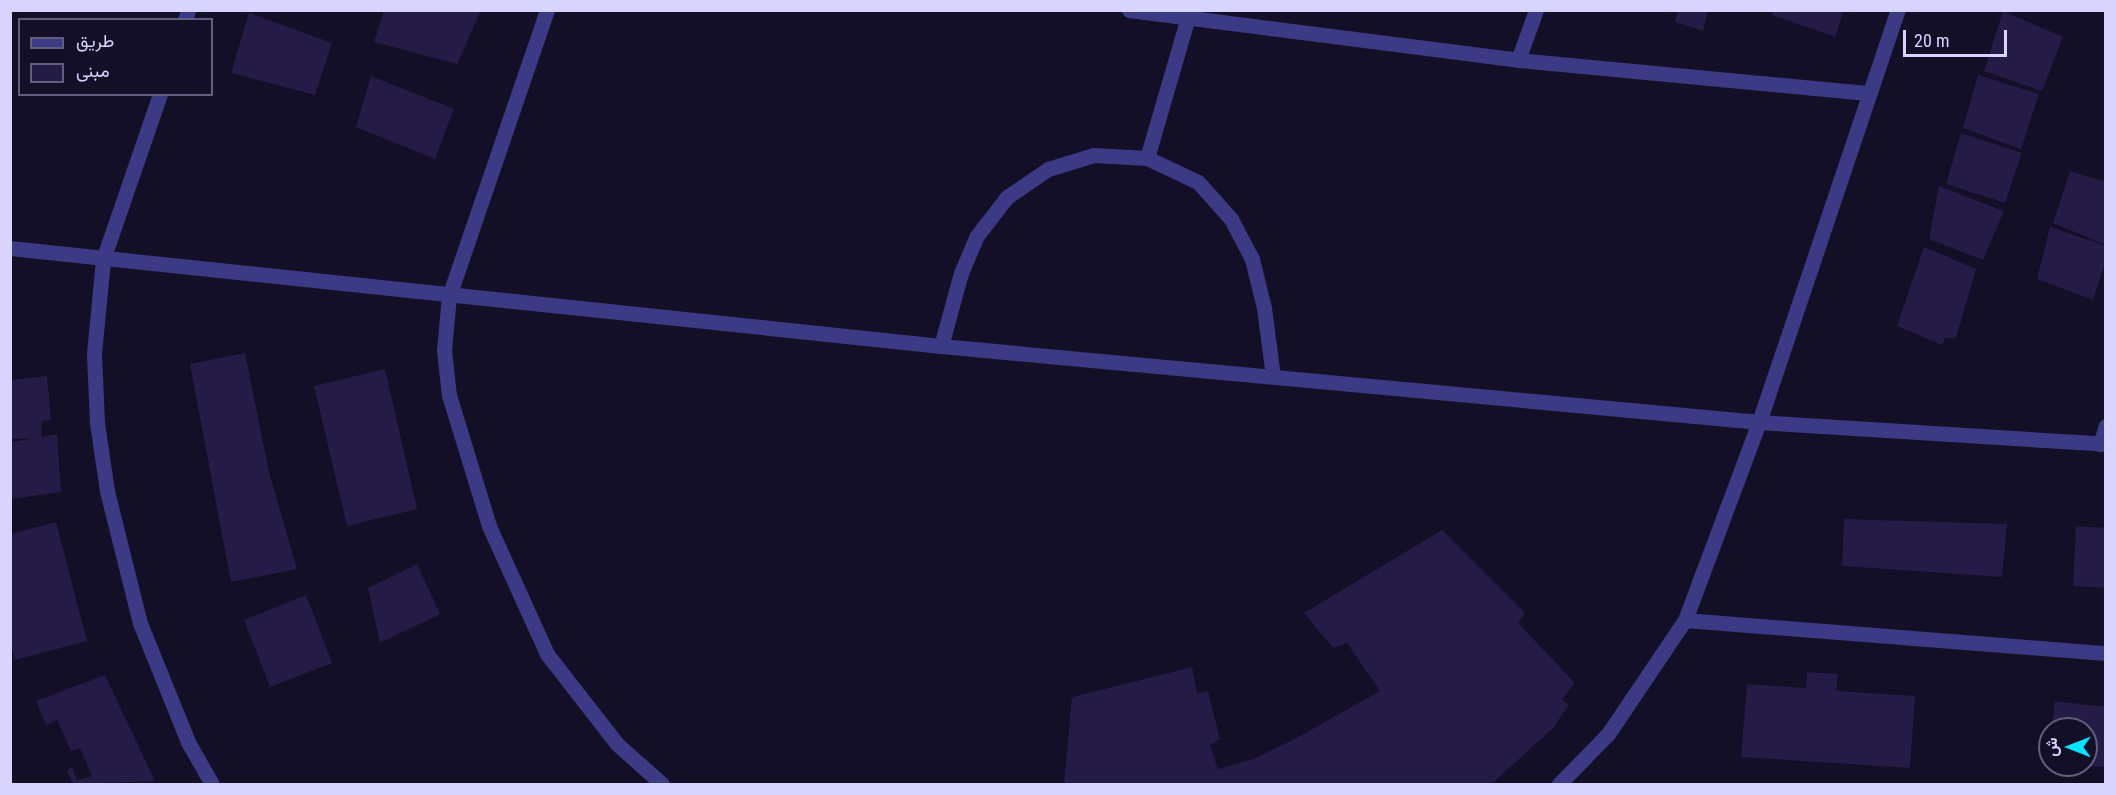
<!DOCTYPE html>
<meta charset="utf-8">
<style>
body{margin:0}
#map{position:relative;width:2116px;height:795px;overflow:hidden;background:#130f26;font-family:"Roboto Condensed",Vazirmatn,sans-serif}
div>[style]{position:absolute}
.building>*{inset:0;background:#241b47}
.minor>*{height:15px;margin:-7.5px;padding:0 7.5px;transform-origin:7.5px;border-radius:7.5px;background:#3d3a85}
span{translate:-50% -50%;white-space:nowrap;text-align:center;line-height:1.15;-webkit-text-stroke:5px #130f26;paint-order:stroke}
.frame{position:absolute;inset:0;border:12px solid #d9d4ff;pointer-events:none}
.legend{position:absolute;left:18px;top:18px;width:195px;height:78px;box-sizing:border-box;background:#130f26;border:2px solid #625e7d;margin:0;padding:8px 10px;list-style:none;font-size:18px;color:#d9d4ff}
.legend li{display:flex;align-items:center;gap:12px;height:30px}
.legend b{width:30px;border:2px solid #625e7d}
.north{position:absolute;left:2038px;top:717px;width:60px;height:60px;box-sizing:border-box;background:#130f26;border:2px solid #625e7d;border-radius:50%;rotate:270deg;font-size:16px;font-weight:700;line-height:24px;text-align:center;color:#d9d4ff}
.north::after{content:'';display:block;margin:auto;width:21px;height:27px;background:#00e5ff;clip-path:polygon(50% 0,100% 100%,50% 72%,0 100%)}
.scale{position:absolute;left:1903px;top:30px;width:104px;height:27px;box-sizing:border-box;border:3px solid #d9d4ff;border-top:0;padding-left:8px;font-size:18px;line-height:21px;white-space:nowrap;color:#d9d4ff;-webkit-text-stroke:4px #130f26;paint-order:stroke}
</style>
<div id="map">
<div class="building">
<div style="clip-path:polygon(384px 10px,481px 10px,457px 64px,374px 42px)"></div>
<div style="clip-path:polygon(1678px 10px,1708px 10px,1703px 31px,1675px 22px)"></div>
<div style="clip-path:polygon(1773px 10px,1844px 10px,1835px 37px,1772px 15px)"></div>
<div style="clip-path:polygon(2003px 11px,2063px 37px,2042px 91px,1984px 71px)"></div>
<div style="clip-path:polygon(249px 13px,332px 43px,315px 95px,231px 73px)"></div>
<div style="clip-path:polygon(1978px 75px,2039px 94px,2021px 149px,1963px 128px)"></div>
<div style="clip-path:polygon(371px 76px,454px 109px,435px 159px,356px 127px)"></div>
<div style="clip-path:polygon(1961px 133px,2022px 153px,2005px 203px,1946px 184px)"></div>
<div style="clip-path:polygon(2070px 171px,2106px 182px,2106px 245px,2053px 223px)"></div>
<div style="clip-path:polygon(1939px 186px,2004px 211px,1983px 260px,1929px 239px)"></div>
<div style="clip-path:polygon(2050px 227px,2106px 246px,2106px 260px,2093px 300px,2037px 279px)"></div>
<div style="clip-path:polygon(1924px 247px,1976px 269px,1956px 338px,1945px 338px,1942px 345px,1897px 326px)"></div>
<div style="clip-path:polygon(245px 353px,269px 472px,297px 569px,231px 582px,190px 364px)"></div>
<div style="clip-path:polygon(385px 369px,417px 509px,347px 526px,314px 386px)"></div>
<div style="clip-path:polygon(47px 376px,51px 420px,42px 421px,41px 437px,57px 434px,61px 492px,10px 499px,10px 442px,38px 438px,10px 439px,10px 380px)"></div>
<div style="clip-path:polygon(1844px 519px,2007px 524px,2002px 577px,1842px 566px)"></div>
<div style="clip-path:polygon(56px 522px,87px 641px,15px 660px,10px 643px,10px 534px)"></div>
<div style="clip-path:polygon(2076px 526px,2106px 528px,2106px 588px,2073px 586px)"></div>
<div style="clip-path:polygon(1442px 530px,1525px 613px,1518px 623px,1575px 683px,1562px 699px,1569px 705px,1553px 728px,1496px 780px,1489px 784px,1064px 784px,1072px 697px,1192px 667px,1197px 693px,1208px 691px,1220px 739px,1210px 745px,1218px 769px,1253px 759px,1293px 740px,1380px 691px,1347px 643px,1333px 648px,1304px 613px)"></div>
<div style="clip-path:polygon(417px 564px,440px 614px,380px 643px,368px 588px)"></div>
<div style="clip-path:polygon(306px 595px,332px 663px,270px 687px,244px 620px)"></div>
<div style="clip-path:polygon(1807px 672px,1838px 674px,1836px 691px,1915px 696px,1910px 768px,1741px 757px,1747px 684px,1806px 688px)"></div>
<div style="clip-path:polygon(105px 675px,155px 781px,73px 784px,67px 770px,72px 767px,77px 780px,92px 776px,80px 748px,71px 751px,57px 720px,46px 725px,36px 701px)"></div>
<div style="clip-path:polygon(2055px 701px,2106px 707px,2106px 767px,2086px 766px,2086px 729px,2052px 729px)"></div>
</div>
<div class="minor">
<div style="left:547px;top:10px;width:302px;rotate:108.9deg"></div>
<div style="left:449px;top:296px;width:54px;rotate:95.3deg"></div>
<div style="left:444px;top:350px;width:45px;rotate:83.7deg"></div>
<div style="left:449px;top:395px;width:137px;rotate:73deg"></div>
<div style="left:489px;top:526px;width:141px;rotate:65.6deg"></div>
<div style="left:547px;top:654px;width:114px;rotate:52.1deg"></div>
<div style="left:617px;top:744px;width:60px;rotate:41.6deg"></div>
<div style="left:1129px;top:10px;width:392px;rotate:7.3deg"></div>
<div style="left:1518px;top:60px;width:353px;rotate:5.4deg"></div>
<div style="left:185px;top:20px;width:10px;rotate:-73deg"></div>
<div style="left:1518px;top:60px;width:53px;rotate:-70.2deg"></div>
<div style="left:160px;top:94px;width:176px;rotate:109deg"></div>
<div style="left:103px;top:260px;width:94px;rotate:95.5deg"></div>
<div style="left:94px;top:354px;width:69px;rotate:87.5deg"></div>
<div style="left:97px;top:423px;width:69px;rotate:81.6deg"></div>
<div style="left:107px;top:491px;width:136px;rotate:76deg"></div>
<div style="left:140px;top:623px;width:128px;rotate:68deg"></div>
<div style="left:188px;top:742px;width:48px;rotate:60.3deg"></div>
<div style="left:1147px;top:158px;width:154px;rotate:-73.8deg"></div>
<div style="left:10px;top:248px;width:936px;rotate:6.01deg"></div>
<div style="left:941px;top:346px;width:822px;rotate:5.31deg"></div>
<div style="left:1759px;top:422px;width:348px;rotate:3.6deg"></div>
<div style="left:941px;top:346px;width:76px;rotate:-74.7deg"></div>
<div style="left:961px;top:273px;width:39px;rotate:-67deg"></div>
<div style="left:976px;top:237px;width:51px;rotate:-52.2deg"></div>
<div style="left:1007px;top:197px;width:50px;rotate:-34.3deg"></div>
<div style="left:1048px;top:169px;width:48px;rotate:-16.9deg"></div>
<div style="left:1094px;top:155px;width:53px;rotate:3.2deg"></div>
<div style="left:1147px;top:158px;width:56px;rotate:25.2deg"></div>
<div style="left:1198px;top:182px;width:50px;rotate:48.3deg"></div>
<div style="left:1231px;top:219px;width:45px;rotate:62.3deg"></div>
<div style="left:1252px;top:259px;width:50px;rotate:76.2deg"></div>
<div style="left:1264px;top:308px;width:69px;rotate:82.5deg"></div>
<div style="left:2100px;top:444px;width:19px;rotate:-72deg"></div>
<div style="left:1685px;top:620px;width:422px;rotate:4.5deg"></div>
<div style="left:1559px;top:784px;width:70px;rotate:-45.6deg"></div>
<div style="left:1608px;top:734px;width:138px;rotate:-56deg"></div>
<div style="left:1685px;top:620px;width:211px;rotate:-69.5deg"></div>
<div style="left:1759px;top:422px;width:435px;rotate:-71.4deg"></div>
</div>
<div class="frame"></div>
<ul class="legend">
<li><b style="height:8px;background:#3d3a85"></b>طريق</li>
<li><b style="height:16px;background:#241b47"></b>مبنى</li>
</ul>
<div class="north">ش</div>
<div class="scale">20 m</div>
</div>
